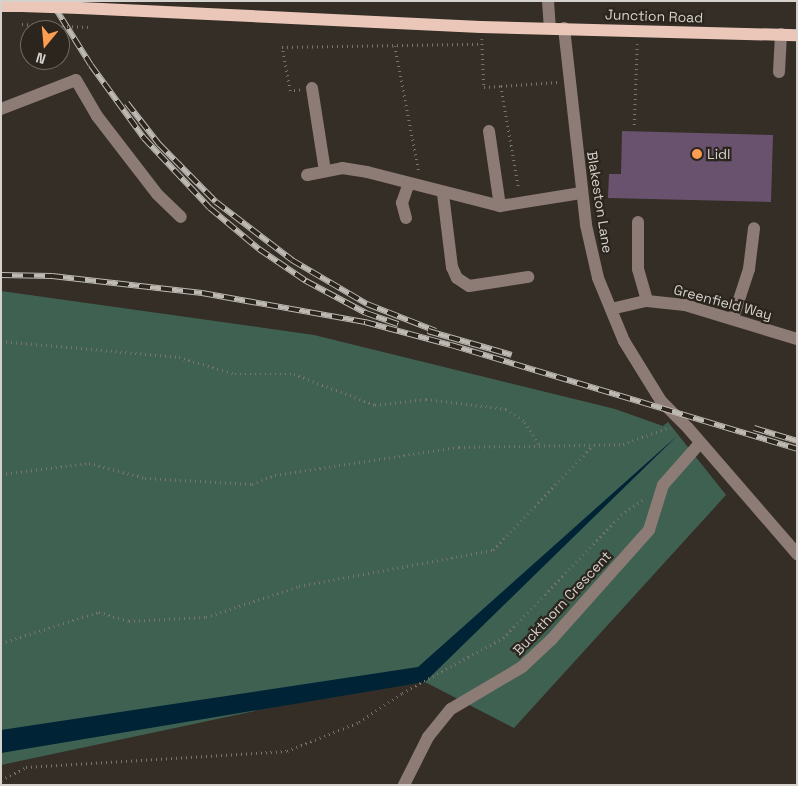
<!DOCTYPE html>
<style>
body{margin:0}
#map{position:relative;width:798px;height:786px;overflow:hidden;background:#352e26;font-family:"Space Grotesk",sans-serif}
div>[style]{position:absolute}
.green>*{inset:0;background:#3f6152}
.water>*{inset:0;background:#002435}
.building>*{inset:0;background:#69526e}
.path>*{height:2.5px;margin-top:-1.25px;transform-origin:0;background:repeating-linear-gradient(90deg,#7a746e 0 1px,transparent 0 5px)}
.minor>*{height:12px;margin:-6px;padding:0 6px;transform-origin:6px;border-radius:6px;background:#8d7b75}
.major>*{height:12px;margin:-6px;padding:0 6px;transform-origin:6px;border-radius:6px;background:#ebc7b9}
.rail>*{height:5.5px;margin-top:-2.75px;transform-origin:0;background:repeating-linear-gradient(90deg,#2b251d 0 11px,#bdb9b3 0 22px);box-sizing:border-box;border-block:1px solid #bdb9b3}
.path-bridge>*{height:2.5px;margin-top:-1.25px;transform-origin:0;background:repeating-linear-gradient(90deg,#7a746e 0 1px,transparent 0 5px)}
.major-bridge>*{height:12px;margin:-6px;padding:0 6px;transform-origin:6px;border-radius:6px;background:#ebc7b9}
.dots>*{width:14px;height:14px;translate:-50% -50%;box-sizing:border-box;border:2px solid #2b251d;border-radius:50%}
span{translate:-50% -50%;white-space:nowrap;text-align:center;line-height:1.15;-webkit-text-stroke:4.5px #2b251d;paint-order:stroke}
.street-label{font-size:14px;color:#d5d1cc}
.poi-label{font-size:14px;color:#d5d1cc}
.left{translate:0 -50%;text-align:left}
.frame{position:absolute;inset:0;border:2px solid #d5d1cc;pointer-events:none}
.north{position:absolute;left:20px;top:20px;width:50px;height:50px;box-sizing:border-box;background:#2b251d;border:1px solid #6f6a63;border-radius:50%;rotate:197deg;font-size:14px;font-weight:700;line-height:20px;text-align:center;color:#d5d1cc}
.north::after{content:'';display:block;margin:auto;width:18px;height:22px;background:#fb9e52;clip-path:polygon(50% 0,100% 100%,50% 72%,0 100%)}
</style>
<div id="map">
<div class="green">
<div style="clip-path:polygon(1px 291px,314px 335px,615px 409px,663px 426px,668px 422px,726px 495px,514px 728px,425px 682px,325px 696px,1px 765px)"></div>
</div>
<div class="water">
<div style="clip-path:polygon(678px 435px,425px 682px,1px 753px,1px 730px,418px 667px)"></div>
</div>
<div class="building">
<div style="clip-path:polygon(622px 131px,773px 135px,771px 202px,608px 198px,609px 174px,621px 174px)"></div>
</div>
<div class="path">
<div style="left:482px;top:39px;width:48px;rotate:87.6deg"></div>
<div style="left:484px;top:87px;width:17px;rotate:-3deg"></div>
<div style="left:501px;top:86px;width:105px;rotate:80.1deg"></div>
<div style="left:395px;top:46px;width:128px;rotate:79.2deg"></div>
<div style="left:501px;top:86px;width:57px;rotate:-4deg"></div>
<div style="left:300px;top:90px;width:10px;rotate:174deg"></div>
<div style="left:290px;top:91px;width:45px;rotate:-100.3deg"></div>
<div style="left:282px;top:47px;width:200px;rotate:-0.9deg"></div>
<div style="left:634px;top:125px;width:81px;rotate:-87.9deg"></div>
<div style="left:1px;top:341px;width:179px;rotate:5.1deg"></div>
<div style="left:179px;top:357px;width:59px;rotate:16.9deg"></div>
<div style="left:235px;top:374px;width:59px"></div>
<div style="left:294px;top:374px;width:87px;rotate:20.9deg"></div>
<div style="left:375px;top:405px;width:51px;rotate:-6.7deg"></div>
<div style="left:426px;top:399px;width:81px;rotate:7.1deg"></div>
<div style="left:506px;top:409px;width:23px;rotate:34deg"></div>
<div style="left:525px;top:422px;width:28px;rotate:58deg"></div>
<div style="left:1px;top:474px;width:89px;rotate:-7.1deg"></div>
<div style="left:89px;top:463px;width:58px;rotate:15deg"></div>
<div style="left:145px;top:478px;width:107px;rotate:3.2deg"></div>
<div style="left:252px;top:484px;width:25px;rotate:-21deg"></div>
<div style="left:275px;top:475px;width:186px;rotate:-8.7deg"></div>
<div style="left:459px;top:447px;width:164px;rotate:-1deg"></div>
<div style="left:623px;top:444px;width:50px;rotate:-19.9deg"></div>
<div style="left:1px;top:643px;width:103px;rotate:-17.6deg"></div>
<div style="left:99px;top:612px;width:31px;rotate:17deg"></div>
<div style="left:129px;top:621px;width:77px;rotate:-3deg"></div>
<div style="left:206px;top:617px;width:98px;rotate:-18.4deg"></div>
<div style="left:299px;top:586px;width:197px;rotate:-10.5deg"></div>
<div style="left:493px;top:550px;width:145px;rotate:-46.4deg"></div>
<div style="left:1px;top:780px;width:28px;rotate:-27deg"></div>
<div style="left:26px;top:767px;width:261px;rotate:-3.5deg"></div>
<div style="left:287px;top:751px;width:78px;rotate:-21.9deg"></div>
<div style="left:359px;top:722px;width:52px;rotate:-34deg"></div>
<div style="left:402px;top:693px;width:115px;rotate:-28.6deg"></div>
<div style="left:503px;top:638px;width:170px;rotate:-46.2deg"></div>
<div style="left:621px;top:515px;width:29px;rotate:-35deg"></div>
</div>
<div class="minor">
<div style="left:548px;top:1px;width:27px;rotate:86deg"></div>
<div style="left:564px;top:28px;width:198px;rotate:83.6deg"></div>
<div style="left:586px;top:225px;width:54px;rotate:77.2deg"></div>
<div style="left:598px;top:278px;width:68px;rotate:67.6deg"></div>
<div style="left:624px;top:341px;width:70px;rotate:58.3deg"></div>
<div style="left:661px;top:401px;width:38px;rotate:45deg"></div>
<div style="left:688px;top:428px;width:167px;rotate:49.1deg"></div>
<div style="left:779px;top:72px;width:38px;rotate:-87deg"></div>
<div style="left:312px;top:88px;width:84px;rotate:81.1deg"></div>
<div style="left:1px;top:109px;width:80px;rotate:-21.1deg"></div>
<div style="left:76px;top:80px;width:42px;rotate:59.7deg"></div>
<div style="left:97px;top:116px;width:98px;rotate:52.4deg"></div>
<div style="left:157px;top:194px;width:33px;rotate:44deg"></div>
<div style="left:489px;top:131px;width:76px;rotate:81.7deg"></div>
<div style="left:307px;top:175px;width:36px;rotate:-11deg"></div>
<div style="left:342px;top:168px;width:25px;rotate:9deg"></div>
<div style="left:367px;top:172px;width:137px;rotate:14.3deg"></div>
<div style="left:500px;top:206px;width:82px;rotate:-9.1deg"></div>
<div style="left:443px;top:194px;width:74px;rotate:83deg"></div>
<div style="left:452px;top:267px;width:12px;rotate:66deg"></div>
<div style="left:457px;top:278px;width:14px;rotate:34deg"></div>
<div style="left:469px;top:286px;width:60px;rotate:-8.7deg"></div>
<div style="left:406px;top:218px;width:16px;rotate:-105deg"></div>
<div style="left:402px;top:203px;width:21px;rotate:-71deg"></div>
<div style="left:638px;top:222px;width:47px;rotate:90deg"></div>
<div style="left:638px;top:269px;width:33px;rotate:74deg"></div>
<div style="left:611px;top:309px;width:37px;rotate:-13deg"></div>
<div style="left:647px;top:301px;width:38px;rotate:6deg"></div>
<div style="left:685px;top:305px;width:117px;rotate:16.9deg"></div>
<div style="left:733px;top:318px;width:52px;rotate:-71.9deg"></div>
<div style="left:749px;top:269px;width:41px;rotate:-83deg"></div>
<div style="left:404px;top:785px;width:54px;rotate:-63.4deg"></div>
<div style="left:428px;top:737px;width:36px;rotate:-51deg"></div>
<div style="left:451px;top:709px;width:82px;rotate:-30.6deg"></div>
<div style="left:522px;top:667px;width:40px;rotate:-43deg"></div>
<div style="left:551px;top:640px;width:147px;rotate:-48.3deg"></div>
<div style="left:649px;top:530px;width:47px;rotate:-72.7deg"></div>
<div style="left:663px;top:485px;width:56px;rotate:-48.6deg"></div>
</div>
<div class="major">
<div style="left:1px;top:6px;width:21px"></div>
<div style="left:80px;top:8px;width:401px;rotate:2.7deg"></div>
<div style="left:481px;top:27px;width:316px;rotate:1.5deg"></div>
</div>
<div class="rail">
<div style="left:51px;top:1px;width:75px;rotate:58deg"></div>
<div style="left:91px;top:65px;width:90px;rotate:54deg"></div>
<div style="left:144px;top:138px;width:96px;rotate:46.7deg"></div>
<div style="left:210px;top:208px;width:64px;rotate:39.9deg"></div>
<div style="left:259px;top:249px;width:57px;rotate:34.2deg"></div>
<div style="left:306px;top:281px;width:68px;rotate:28.1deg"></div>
<div style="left:366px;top:313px;width:34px;rotate:19deg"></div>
<div style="left:127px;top:103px;width:52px;rotate:52deg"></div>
<div style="left:159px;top:144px;width:81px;rotate:45.5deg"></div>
<div style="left:216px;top:202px;width:96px;rotate:37.3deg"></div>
<div style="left:292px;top:260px;width:87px;rotate:30.4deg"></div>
<div style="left:367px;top:304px;width:74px;rotate:21.4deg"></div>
<div style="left:1px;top:275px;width:51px;rotate:1.1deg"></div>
<div style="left:52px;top:276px;width:151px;rotate:6.5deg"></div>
<div style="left:202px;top:293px;width:166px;rotate:10.1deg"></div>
<div style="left:365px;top:322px;width:89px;rotate:15deg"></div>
<div style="left:451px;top:345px;width:361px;rotate:16.7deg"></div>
<div style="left:428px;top:331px;width:87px;rotate:15.9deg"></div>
<div style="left:754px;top:428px;width:45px;rotate:16.8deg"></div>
</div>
<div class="path-bridge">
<div style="left:22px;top:24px;width:66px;rotate:2.6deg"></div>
</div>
<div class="major-bridge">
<div style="left:22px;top:6px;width:58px;rotate:2deg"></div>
</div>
<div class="dots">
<div style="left:697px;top:154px;background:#fb9e52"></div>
</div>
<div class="street-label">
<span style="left:654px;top:16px;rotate:2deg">Junction Road</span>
<span style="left:600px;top:202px;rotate:81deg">Blakeston Lane</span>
<span style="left:723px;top:302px;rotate:15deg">Greenfield Way</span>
<span style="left:562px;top:603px;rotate:-47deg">Buckthorn Crescent</span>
</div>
<div class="poi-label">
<span class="left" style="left:707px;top:154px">Lidl</span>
</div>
<div class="frame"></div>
<div class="north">N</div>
</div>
